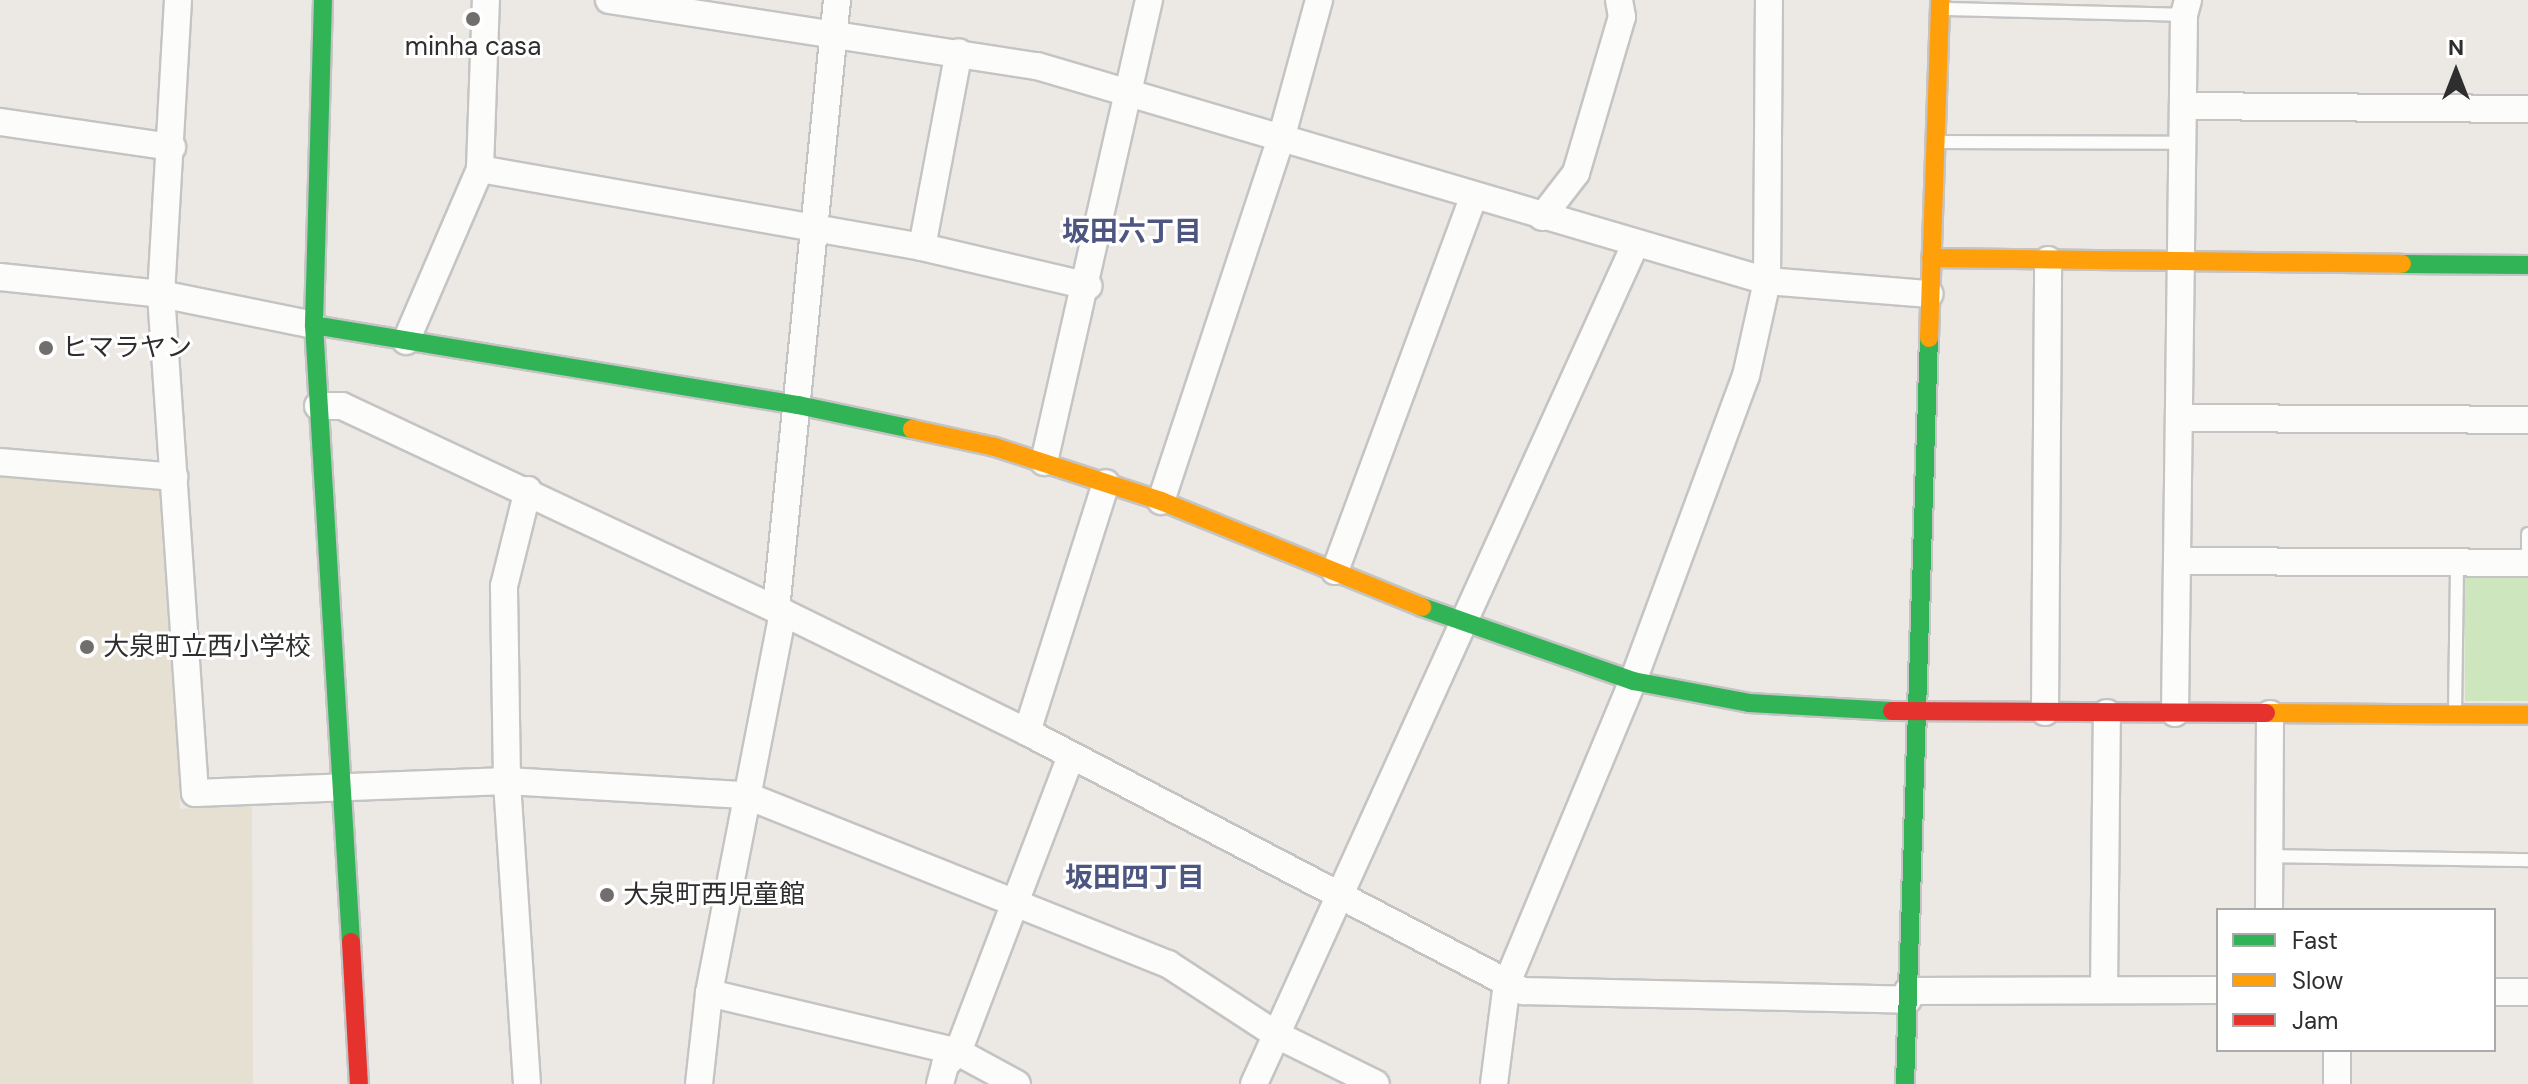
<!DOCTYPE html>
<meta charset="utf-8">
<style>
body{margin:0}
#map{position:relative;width:2528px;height:1084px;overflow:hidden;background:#ece8e4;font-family:"DM Sans","Noto Sans JP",sans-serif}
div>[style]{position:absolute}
.education>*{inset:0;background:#e6e0d3}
.green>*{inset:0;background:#cee6be}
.roads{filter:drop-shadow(2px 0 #c5c4c5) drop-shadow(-2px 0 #c5c4c5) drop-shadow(0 2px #c5c4c5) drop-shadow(0 -2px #c5c4c5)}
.lane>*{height:12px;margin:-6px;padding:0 6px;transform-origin:6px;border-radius:6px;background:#fcfcfb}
.street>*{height:26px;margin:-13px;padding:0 13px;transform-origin:13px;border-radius:13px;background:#fcfcfb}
.fast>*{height:18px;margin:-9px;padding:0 9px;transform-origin:9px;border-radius:9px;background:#30b455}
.slow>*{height:18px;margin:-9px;padding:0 9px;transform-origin:9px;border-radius:9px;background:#ff9f0a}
.jam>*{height:18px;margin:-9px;padding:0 9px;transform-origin:9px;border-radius:9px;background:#e5322d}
.dots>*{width:22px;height:22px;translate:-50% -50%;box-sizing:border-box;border:4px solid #fff;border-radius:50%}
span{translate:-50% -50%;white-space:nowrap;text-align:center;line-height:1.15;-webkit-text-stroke:6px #fff;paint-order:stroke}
.poi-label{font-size:26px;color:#2e2e2e}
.left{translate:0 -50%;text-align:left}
.neighbourhood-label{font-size:28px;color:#4d5680;font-weight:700}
.legend{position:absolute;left:2216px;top:908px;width:280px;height:144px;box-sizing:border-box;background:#fff;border:2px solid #ababab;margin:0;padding:10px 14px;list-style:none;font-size:24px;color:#2e2e2e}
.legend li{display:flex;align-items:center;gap:16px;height:40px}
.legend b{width:40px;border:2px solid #ababab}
.north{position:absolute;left:2416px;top:32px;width:80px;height:80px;-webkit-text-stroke:6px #fff;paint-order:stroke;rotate:0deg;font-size:22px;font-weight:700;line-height:32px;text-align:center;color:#2e2e2e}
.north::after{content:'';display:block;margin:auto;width:28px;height:36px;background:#2e2e2e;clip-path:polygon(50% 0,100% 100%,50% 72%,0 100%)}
</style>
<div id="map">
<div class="education">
<div style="clip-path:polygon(0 473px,167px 491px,180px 809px,252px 804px,253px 1084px,0 1084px)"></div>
</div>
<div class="green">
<div style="clip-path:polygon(2528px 573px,2528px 701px,2465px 701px,2464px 574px)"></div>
</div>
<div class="roads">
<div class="lane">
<div style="left:1943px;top:9px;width:241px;rotate:1.4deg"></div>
<div style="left:1940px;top:142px;width:242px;rotate:0.2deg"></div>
<div style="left:2528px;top:563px;width:29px;rotate:-90deg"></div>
<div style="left:2455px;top:712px;width:149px;rotate:-89.2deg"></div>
<div style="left:2269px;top:856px;width:259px;rotate:0.9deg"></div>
</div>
<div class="street">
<div style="left:178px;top:0;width:294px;rotate:93.3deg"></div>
<div style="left:161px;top:294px;width:500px;rotate:86.1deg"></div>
<div style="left:195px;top:793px;width:312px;rotate:-2.2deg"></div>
<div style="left:507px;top:781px;width:238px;rotate:3.4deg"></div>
<div style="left:745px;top:795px;width:456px;rotate:21.8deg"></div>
<div style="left:1168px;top:964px;width:130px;rotate:33.1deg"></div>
<div style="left:1277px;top:1035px;width:110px;rotate:26.3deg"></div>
<div style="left:609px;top:0;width:433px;rotate:8.8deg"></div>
<div style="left:1037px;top:66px;width:761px;rotate:16.41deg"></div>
<div style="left:1767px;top:281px;width:163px;rotate:4.6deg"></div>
<div style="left:2184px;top:106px;width:344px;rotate:0.5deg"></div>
<div style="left:0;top:122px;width:174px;rotate:8.3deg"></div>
<div style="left:480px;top:169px;width:449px;rotate:10deg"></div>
<div style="left:922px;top:247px;width:171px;rotate:13.2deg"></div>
<div style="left:1542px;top:217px;width:56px;rotate:-52.3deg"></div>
<div style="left:1576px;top:173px;width:163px;rotate:-73.6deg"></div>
<div style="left:1622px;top:17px;width:17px;rotate:-100deg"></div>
<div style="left:922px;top:247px;width:198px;rotate:-79.3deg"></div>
<div style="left:0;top:277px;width:162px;rotate:6deg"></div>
<div style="left:161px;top:294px;width:156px;rotate:11.5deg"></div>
<div style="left:406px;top:341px;width:187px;rotate:-66.7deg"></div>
<div style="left:480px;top:169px;width:169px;rotate:-88deg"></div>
<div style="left:318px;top:406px;width:24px"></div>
<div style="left:342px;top:406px;width:479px;rotate:25.1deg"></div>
<div style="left:776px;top:609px;width:280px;rotate:26.1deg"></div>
<div style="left:1027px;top:732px;width:560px;rotate:27.57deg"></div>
<div style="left:1523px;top:991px;width:385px;rotate:1.3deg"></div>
<div style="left:2181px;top:418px;width:347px;rotate:0.3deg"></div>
<div style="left:0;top:462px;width:175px;rotate:4.9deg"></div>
<div style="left:1044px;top:462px;width:474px;rotate:-77.2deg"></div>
<div style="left:1161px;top:501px;width:381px;rotate:-71.7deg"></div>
<div style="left:1281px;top:139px;width:144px;rotate:-74.7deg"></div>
<div style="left:2180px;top:561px;width:348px;rotate:0.3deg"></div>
<div style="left:1335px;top:571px;width:399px;rotate:-69.7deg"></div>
<div style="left:776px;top:609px;width:612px;rotate:-84.28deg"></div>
<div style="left:2045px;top:712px;width:452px;rotate:-89.6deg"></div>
<div style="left:2175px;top:713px;width:698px;rotate:-89.26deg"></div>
<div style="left:2184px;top:15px;width:16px;rotate:-75deg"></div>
<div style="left:1027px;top:732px;width:261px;rotate:-72.4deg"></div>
<div style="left:2269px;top:910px;width:196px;rotate:-89.7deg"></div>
<div style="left:2104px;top:990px;width:277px;rotate:-89.4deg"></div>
<div style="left:1908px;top:991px;width:310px;rotate:-0.2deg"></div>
<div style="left:2494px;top:992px;width:34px"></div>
<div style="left:709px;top:993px;width:256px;rotate:13.3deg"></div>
<div style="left:958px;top:1052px;width:67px;rotate:28.5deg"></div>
<div style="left:527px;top:1084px;width:304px;rotate:-93.8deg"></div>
<div style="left:507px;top:781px;width:195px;rotate:-90.9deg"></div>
<div style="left:504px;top:586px;width:99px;rotate:-76deg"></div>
<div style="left:699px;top:1084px;width:92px;rotate:-83.7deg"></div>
<div style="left:709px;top:993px;width:388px;rotate:-79deg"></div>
<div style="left:940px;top:1084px;width:20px;rotate:-75deg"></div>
<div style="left:945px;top:1065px;width:18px;rotate:-45deg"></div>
<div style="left:958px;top:1052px;width:315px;rotate:-69.1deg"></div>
<div style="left:1254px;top:1084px;width:921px;rotate:-65.58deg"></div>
<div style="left:1494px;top:1084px;width:102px;rotate:-82.7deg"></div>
<div style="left:1507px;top:983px;width:327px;rotate:-67.4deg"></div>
<div style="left:1633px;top:681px;width:325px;rotate:-69.7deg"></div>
<div style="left:1746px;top:376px;width:97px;rotate:-77.5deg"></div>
<div style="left:1767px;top:281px;width:281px;rotate:-89.6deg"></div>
<div style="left:2337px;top:1084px;width:34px;rotate:-90deg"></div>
</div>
<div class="fast">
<div style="left:323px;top:0;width:325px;rotate:91.6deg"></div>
<div style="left:314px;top:325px;width:618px;rotate:86.57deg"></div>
<div style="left:2402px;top:264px;width:126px;rotate:0.5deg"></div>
<div style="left:314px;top:325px;width:491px;rotate:9.4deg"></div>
<div style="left:798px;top:405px;width:116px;rotate:11.9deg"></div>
<div style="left:1422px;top:607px;width:224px;rotate:19.3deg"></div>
<div style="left:1633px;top:681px;width:118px;rotate:10.7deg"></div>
<div style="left:1749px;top:703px;width:143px;rotate:3.2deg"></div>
<div style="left:1905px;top:1084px;width:746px;rotate:-88.16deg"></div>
</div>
<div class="slow">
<div style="left:1931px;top:258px;width:471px;rotate:0.7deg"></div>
<div style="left:1929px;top:338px;width:338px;rotate:-88.1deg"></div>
<div style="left:912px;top:429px;width:85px;rotate:12.2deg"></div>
<div style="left:995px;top:447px;width:175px;rotate:18deg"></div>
<div style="left:1161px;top:501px;width:282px;rotate:22.1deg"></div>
<div style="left:2266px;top:713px;width:262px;rotate:0.4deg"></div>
</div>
<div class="jam">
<div style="left:1892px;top:711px;width:374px;rotate:0.3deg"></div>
<div style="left:351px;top:942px;width:142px;rotate:86.8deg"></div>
</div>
</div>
<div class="dots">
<div style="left:473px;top:19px;background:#706f6e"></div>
<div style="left:46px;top:348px;background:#706f6e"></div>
<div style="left:87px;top:647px;background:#706f6e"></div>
<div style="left:607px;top:895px;background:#706f6e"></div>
</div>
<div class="poi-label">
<span style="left:473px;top:47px">minha casa</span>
<span class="left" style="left:62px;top:348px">ヒマラヤン</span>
<span class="left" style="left:103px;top:647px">大泉町立西小学校</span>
<span class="left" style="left:623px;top:895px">大泉町西児童館</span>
</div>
<div class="neighbourhood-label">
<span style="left:1132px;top:232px">坂田六丁目</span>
<span style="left:1135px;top:878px">坂田四丁目</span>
</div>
<ul class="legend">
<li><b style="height:10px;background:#30b455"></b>Fast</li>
<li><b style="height:10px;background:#ff9f0a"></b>Slow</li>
<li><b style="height:10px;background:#e5322d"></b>Jam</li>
</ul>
<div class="north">N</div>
</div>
